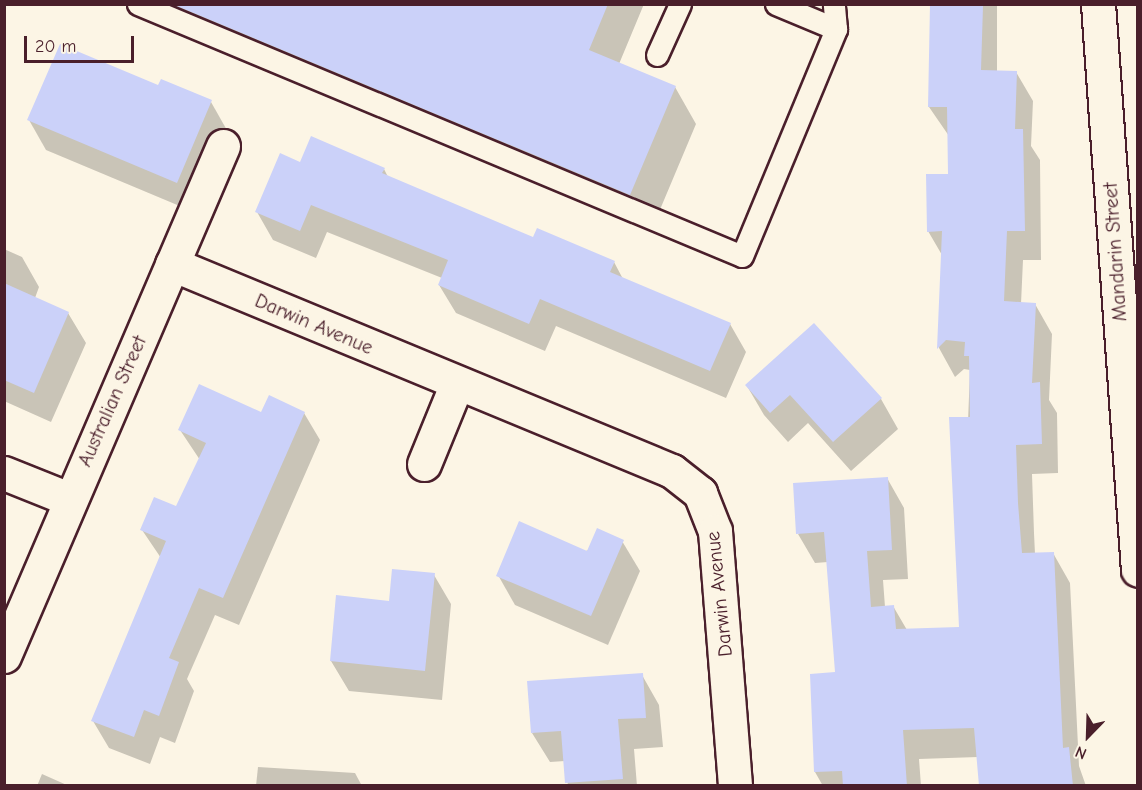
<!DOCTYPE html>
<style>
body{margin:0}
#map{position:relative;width:1142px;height:790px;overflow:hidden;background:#fcf5e5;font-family:"Comic Neue",sans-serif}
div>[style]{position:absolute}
.shadow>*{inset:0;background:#0003}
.building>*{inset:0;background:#cbd1f9}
.roads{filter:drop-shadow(2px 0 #4a1f2b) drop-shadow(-2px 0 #4a1f2b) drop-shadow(0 2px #4a1f2b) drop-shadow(0 -2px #4a1f2b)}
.lane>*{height:21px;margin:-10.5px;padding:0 10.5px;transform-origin:10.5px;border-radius:10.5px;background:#fcf5e5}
.street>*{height:33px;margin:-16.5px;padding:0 16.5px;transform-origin:16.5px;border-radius:16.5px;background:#fcf5e5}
span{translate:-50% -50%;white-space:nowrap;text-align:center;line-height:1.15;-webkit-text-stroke:5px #fcf5e5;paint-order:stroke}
.street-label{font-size:20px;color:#4a1f2b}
.frame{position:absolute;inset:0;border:6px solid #4a1f2b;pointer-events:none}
.north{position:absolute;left:1058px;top:706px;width:60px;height:60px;-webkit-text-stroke:4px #fcf5e5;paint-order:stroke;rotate:203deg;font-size:16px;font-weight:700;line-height:24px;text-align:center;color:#4a1f2b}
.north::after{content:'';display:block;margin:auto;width:21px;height:27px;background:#4a1f2b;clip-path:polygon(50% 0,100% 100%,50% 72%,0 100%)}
.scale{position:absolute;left:24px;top:36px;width:110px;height:27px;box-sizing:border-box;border:3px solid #4a1f2b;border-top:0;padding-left:8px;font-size:18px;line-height:21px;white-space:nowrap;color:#4a1f2b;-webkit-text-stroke:4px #fcf5e5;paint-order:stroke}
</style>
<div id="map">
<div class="shadow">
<div style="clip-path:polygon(148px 4px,644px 4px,619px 64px,675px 87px,696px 124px,651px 231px,162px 28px)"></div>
<div style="clip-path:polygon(932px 4px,997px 4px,997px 72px,1016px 72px,1033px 101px,1031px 146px,1040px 160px,1041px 260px,1023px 260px,1021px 304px,1035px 304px,1052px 334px,1049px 400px,1057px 413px,1058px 473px,1032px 474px,1034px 533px,1035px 554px,1053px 553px,1070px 583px,1079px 766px,1086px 786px,981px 786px,978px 757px,919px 759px,921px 786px,823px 786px,815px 772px,837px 673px,828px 562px,815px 563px,798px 534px,887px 478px,904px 508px,908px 579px,883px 580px,885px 607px,893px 606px,907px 630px,960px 629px,970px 370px,964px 369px,955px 377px,939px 348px,942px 255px,928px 231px,950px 175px,949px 136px,929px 107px)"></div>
<div style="clip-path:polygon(159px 87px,211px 102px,228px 132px,194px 212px,46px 150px,29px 120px)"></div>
<div style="clip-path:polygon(301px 163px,384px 169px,388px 177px,534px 239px,614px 262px,623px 279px,730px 324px,746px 352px,726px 398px,556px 326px,545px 351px,456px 313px,439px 285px,442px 278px,327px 232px,316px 258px,273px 240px,257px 212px)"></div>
<div style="clip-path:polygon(4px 249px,22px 257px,39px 287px,35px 298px,68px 313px,86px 343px,51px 422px,4px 401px)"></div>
<div style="clip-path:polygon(814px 325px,881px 399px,898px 429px,851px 471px,808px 423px,788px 442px,764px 415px,747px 386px)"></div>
<div style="clip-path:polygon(304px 413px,320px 440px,239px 625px,215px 615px,187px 679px,194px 691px,175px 743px,160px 737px,150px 764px,109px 748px,93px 721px,161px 558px,142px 530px,177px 508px,200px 460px,180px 430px,262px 414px)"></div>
<div style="clip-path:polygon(622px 541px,640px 571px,608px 645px,515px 605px,498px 575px)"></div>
<div style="clip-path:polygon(434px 575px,451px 604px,442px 700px,349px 691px,331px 661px,337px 597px,391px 602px)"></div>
<div style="clip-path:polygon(642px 675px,659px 705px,663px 747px,634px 749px,637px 786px,568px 786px,565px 761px,550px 762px,532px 733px)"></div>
<div style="clip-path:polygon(258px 767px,355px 773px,362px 786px,256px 786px)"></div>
<div style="clip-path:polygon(42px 774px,69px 786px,37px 786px)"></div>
</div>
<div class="building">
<div style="clip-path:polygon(172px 4px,608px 4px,589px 50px,676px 86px,630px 195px)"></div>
<div style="clip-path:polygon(930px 4px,983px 6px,981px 70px,1017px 71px,1015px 129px,1023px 129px,1025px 231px,1007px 231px,1004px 301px,1036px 303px,1032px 383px,1040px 382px,1042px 444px,1016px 445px,1018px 503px,1022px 553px,1054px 552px,1063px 748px,1069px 747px,1073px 786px,979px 786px,974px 728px,903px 730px,907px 786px,843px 786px,842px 771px,814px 772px,810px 674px,835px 672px,824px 532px,796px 534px,793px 483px,888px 477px,892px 550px,867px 551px,871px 607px,894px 605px,896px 629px,959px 627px,949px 417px,970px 417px,969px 356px,964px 356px,965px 342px,946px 340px,937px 349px,942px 231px,927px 232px,926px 174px,948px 174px,947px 107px,928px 107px)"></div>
<div style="clip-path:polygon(60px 44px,158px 85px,161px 79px,212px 100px,177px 183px,27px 120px)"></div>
<div style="clip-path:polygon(311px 136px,385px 168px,382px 173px,533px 237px,537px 228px,615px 261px,610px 272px,731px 323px,710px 371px,540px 299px,529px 324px,438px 285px,448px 260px,311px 205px,300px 231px,255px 212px,280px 153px,300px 162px)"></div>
<div style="clip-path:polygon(4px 283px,69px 312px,34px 393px,4px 380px)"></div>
<div style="clip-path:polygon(814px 323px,882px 398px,833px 442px,790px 395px,770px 413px,745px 385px)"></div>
<div style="clip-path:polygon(199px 384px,261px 412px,269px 395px,305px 412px,223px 598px,199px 588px,169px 658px,179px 662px,159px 716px,144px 710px,134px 737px,91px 721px,166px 541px,140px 530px,154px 497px,176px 506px,206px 443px,178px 430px)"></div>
<div style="clip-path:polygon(519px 521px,587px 551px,597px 528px,624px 540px,591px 616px,496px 576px)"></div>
<div style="clip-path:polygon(392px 569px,435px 573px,425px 671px,330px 661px,336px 595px,389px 601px)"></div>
<div style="clip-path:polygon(643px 673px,646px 718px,618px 719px,623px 779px,565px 783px,561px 731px,531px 733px,527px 681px)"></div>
</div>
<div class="roads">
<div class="lane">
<div style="left:138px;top:4px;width:654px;rotate:22.65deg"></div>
<div style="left:742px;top:256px;width:246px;rotate:-67.5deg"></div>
<div style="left:836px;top:29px;width:25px;rotate:-95deg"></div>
<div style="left:776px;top:4px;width:65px;rotate:22.6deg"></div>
<div style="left:657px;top:55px;width:56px;rotate:-65.7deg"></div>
</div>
<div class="street">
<div style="left:1098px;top:4px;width:567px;rotate:85.96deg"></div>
<div style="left:172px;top:264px;width:541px;rotate:22.49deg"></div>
<div style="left:672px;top:471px;width:36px;rotate:38deg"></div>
<div style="left:700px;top:493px;width:41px;rotate:68.5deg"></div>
<div style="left:715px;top:531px;width:256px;rotate:85.5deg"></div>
<div style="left:424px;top:464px;width:87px;rotate:-67.8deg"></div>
<div style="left:4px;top:473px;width:70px;rotate:21.8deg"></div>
<div style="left:4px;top:656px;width:555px;rotate:-66.76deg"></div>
</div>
</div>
<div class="street-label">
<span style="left:1115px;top:252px;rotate:-94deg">Mandarin Street</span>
<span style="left:314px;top:324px;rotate:23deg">Darwin Avenue</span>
<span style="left:112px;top:401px;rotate:-66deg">Australian Street</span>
<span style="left:719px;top:594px;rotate:-96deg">Darwin Avenue</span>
</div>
<div class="frame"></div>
<div class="north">N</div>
<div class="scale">20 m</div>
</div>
